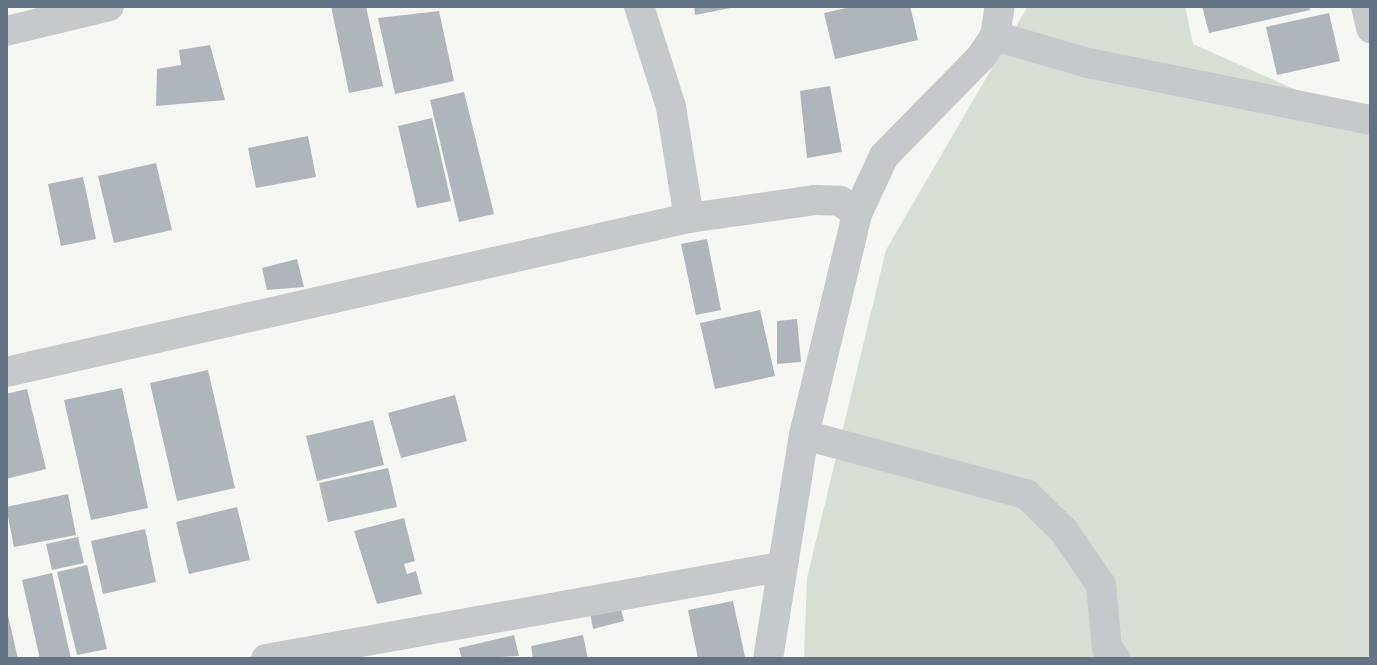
<!DOCTYPE html>
<style>
body{margin:0}
#map{position:relative;width:1377px;height:665px;overflow:hidden;background:#f6f6f2;font-family:Signika,sans-serif}
div>[style]{position:absolute}
.green>*{inset:0;background:#d7ded3}
.building>*{inset:0;background:#afb6bb}
.street>*{height:30px;margin:-15px;padding:0 15px;transform-origin:15px;border-radius:15px;background:#c6c9cc}
span{translate:-50% -50%;white-space:nowrap;text-align:center;line-height:1.15;-webkit-text-stroke:8px #fff;paint-order:stroke}
.frame{position:absolute;inset:0;border:8px solid #647485;pointer-events:none}
</style>
<div id="map">
<div class="green">
<div style="clip-path:polygon(1028px 6px,1185px 6px,1193px 44px,1312px 97px,1371px 109px,1371px 659px,804px 659px,807px 578px,886px 250px)"></div>
</div>
<div class="building">
<div style="clip-path:polygon(331px 6px,366px 6px,383px 86px,349px 93px)"></div>
<div style="clip-path:polygon(694px 6px,735px 6px,735px 7px,695px 15px)"></div>
<div style="clip-path:polygon(855px 6px,910px 6px,918px 40px,835px 59px,824px 13px)"></div>
<div style="clip-path:polygon(1202px 6px,1309px 6px,1310px 10px,1209px 33px)"></div>
<div style="clip-path:polygon(439px 11px,454px 81px,395px 94px,378px 18px)"></div>
<div style="clip-path:polygon(1329px 13px,1340px 61px,1277px 75px,1266px 27px)"></div>
<div style="clip-path:polygon(210px 45px,225px 100px,156px 106px,157px 69px,181px 65px,179px 50px)"></div>
<div style="clip-path:polygon(830px 86px,842px 152px,807px 158px,800px 91px)"></div>
<div style="clip-path:polygon(464px 92px,494px 214px,459px 222px,430px 100px)"></div>
<div style="clip-path:polygon(432px 118px,451px 201px,417px 208px,398px 126px)"></div>
<div style="clip-path:polygon(308px 136px,316px 177px,256px 188px,248px 148px)"></div>
<div style="clip-path:polygon(156px 163px,172px 230px,114px 243px,98px 176px)"></div>
<div style="clip-path:polygon(83px 177px,96px 239px,61px 246px,48px 184px)"></div>
<div style="clip-path:polygon(707px 239px,721px 310px,696px 315px,681px 244px)"></div>
<div style="clip-path:polygon(297px 259px,304px 287px,267px 290px,262px 268px)"></div>
<div style="clip-path:polygon(760px 310px,775px 376px,715px 389px,700px 323px)"></div>
<div style="clip-path:polygon(797px 319px,801px 362px,777px 364px,777px 321px)"></div>
<div style="clip-path:polygon(208px 370px,235px 488px,177px 501px,150px 383px)"></div>
<div style="clip-path:polygon(122px 388px,148px 508px,91px 520px,64px 400px)"></div>
<div style="clip-path:polygon(27px 389px,46px 469px,6px 479px,6px 394px)"></div>
<div style="clip-path:polygon(455px 395px,467px 441px,401px 458px,388px 413px)"></div>
<div style="clip-path:polygon(373px 420px,384px 465px,317px 481px,306px 436px)"></div>
<div style="clip-path:polygon(388px 468px,397px 507px,328px 522px,319px 483px)"></div>
<div style="clip-path:polygon(68px 494px,76px 535px,14px 547px,6px 507px)"></div>
<div style="clip-path:polygon(237px 507px,250px 560px,189px 574px,176px 522px)"></div>
<div style="clip-path:polygon(404px 518px,415px 561px,404px 564px,407px 574px,416px 571px,422px 594px,377px 604px,354px 531px)"></div>
<div style="clip-path:polygon(145px 529px,156px 582px,103px 594px,91px 541px)"></div>
<div style="clip-path:polygon(78px 537px,84px 563px,52px 570px,46px 544px)"></div>
<div style="clip-path:polygon(87px 565px,107px 649px,77px 655px,57px 572px)"></div>
<div style="clip-path:polygon(52px 573px,71px 659px,40px 659px,22px 580px)"></div>
<div style="clip-path:polygon(733px 601px,745px 657px,698px 659px,688px 610px)"></div>
<div style="clip-path:polygon(620px 605px,624px 621px,593px 629px,590px 612px)"></div>
<div style="clip-path:polygon(6px 611px,7px 611px,18px 659px,6px 659px)"></div>
<div style="clip-path:polygon(514px 635px,519px 656px,462px 659px,459px 648px)"></div>
<div style="clip-path:polygon(583px 635px,588px 659px,533px 659px,531px 646px)"></div>
</div>
<div class="street">
<div style="left:639px;top:6px;width:106px;rotate:72.4deg"></div>
<div style="left:671px;top:107px;width:112px;rotate:80.8deg"></div>
<div style="left:1366px;top:6px;width:23px;rotate:77deg"></div>
<div style="left:6px;top:31px;width:106px;rotate:-13.6deg"></div>
<div style="left:995px;top:36px;width:97px;rotate:16.2deg"></div>
<div style="left:1088px;top:63px;width:289px;rotate:11.4deg"></div>
<div style="left:6px;top:372px;width:700px;rotate:-12.71deg"></div>
<div style="left:689px;top:218px;width:128px;rotate:-8.1deg"></div>
<div style="left:816px;top:200px;width:24px;rotate:2deg"></div>
<div style="left:840px;top:201px;width:21px;rotate:37deg"></div>
<div style="left:804px;top:435px;width:230px;rotate:14.9deg"></div>
<div style="left:1026px;top:494px;width:53px;rotate:44.2deg"></div>
<div style="left:1064px;top:531px;width:65px;rotate:55.6deg"></div>
<div style="left:1101px;top:585px;width:63px;rotate:84.6deg"></div>
<div style="left:1107px;top:648px;width:14px;rotate:51deg"></div>
<div style="left:266px;top:659px;width:522px;rotate:-10.15deg"></div>
<div style="left:768px;top:659px;width:227px;rotate:-80.9deg"></div>
<div style="left:804px;top:435px;width:227px;rotate:-76.5deg"></div>
<div style="left:857px;top:214px;width:64px;rotate:-65deg"></div>
<div style="left:884px;top:156px;width:139px;rotate:-45.6deg"></div>
<div style="left:981px;top:57px;width:25px;rotate:-56deg"></div>
<div style="left:995px;top:36px;width:30px;rotate:-81deg"></div>
</div>
<div class="frame"></div>
</div>
